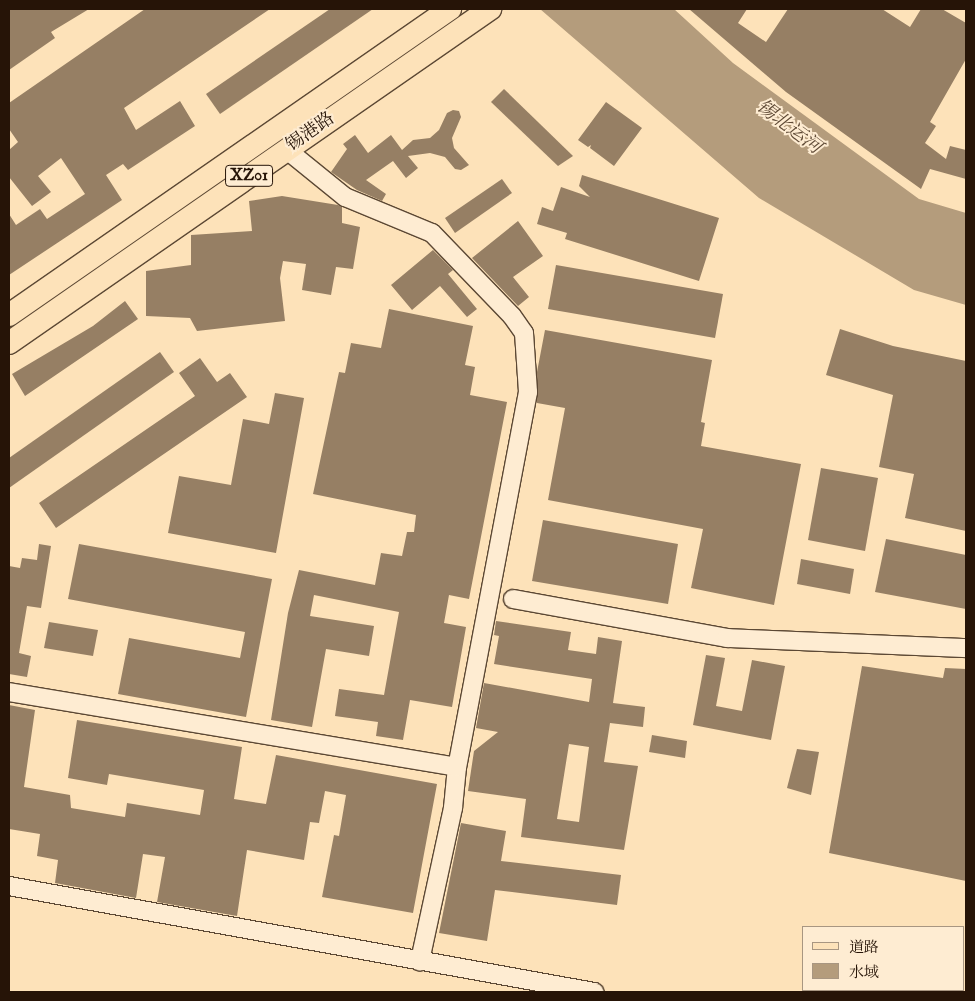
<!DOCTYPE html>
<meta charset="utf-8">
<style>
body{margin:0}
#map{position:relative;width:975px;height:1001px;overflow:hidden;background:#fde2b9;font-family:"IM FELL English","Noto Serif SC",serif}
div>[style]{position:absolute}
.water>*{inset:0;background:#b49c7c}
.building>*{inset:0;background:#967f64}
.roads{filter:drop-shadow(1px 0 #5c4834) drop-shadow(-1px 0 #5c4834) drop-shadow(0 1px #5c4834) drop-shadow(0 -1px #5c4834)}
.minor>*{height:18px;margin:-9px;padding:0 9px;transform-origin:9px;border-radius:9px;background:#feecd2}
.major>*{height:22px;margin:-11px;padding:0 11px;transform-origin:11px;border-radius:11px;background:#fde2b9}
span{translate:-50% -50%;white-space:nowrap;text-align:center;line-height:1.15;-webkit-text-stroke:4px #feecd2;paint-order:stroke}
.shield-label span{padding:1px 4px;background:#feecd2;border:1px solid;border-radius:4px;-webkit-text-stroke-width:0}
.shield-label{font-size:16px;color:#261407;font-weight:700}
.street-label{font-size:18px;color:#261407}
.water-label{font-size:19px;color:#5f4a36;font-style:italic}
.frame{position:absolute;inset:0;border:10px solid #261407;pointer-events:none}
.legend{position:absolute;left:802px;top:926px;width:162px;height:65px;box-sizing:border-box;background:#feecd2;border:1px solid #a89681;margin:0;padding:6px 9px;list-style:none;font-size:15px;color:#261407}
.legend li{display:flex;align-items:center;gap:10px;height:25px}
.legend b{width:25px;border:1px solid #a89681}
</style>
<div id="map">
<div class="water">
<div style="clip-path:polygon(540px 9px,674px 9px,733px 63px,919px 199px,966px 213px,966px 305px,914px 290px,759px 198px)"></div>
</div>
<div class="building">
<div style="clip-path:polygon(9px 9px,89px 9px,51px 32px,55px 38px,9px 70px)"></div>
<div style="clip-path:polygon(145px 9px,270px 9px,124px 108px,136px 130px,180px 101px,195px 126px,128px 170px,123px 164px,106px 175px,122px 200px,9px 275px,9px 214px,16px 225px,40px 209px,47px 219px,85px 194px,61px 158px,38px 176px,51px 192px,32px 206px,9px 177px,9px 150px,18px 142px,9px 129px,9px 103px)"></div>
<div style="clip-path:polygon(330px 9px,373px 9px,220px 114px,206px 94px)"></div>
<div style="clip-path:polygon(689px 9px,747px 9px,738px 23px,766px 42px,788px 9px,882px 9px,910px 27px,921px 9px,942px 9px,966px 23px,966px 59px,930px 122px,936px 126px,925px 143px,946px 159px,950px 146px,966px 150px,966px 179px,930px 169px,921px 189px,786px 92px)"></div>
<div style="clip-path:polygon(504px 89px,538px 122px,573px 156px,558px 166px,491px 102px)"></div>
<div style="clip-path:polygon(606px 102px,642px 128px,614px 166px,590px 148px,591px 145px,588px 147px,578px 140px)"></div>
<div style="clip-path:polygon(453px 110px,459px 111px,461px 117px,452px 138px,454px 148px,469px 165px,461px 170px,455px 169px,445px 157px,430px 153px,408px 156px,418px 168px,406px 178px,393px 161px,366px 180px,386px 194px,382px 201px,357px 190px,331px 172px,347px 149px,343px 144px,355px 135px,368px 153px,391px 135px,402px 150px,413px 140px,430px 138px,439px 130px,447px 113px)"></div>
<div style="clip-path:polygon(582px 175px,719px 218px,699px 281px,565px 239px,567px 233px,537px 224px,542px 207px,553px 211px,561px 187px,590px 197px,579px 186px)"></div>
<div style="clip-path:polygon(502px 179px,512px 193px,455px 233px,445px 218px)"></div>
<div style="clip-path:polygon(282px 196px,338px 205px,342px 207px,342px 223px,360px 227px,353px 269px,336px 267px,331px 295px,302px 290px,306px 264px,283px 261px,280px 278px,285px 321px,197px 331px,190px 318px,146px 316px,146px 271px,191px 265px,191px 235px,252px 231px,249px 201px)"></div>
<div style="clip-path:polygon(518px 221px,543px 256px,513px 277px,529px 297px,518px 306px,472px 258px)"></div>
<div style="clip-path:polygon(433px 250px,453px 270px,448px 274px,477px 309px,467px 317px,440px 286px,412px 310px,391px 285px)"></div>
<div style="clip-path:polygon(556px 265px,723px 294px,715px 338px,548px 309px)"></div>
<div style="clip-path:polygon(125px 301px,138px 319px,25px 396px,12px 374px,93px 326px)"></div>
<div style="clip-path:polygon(389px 309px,473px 326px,465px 365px,475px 367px,470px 395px,507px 402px,469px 599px,449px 595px,444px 623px,466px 627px,452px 707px,410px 700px,403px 740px,376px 736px,378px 722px,335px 716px,339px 689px,384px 695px,399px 612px,314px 595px,310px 616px,374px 626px,369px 656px,326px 649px,312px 727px,271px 720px,288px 613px,299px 570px,375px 585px,381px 553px,402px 556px,407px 532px,414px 532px,416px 515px,313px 494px,339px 372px,345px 373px,351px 343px,381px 348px)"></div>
<div style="clip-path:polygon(840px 329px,893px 346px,966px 361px,966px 531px,905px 518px,914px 474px,879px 467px,893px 395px,826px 375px)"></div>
<div style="clip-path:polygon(545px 330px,712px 360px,701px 422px,705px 423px,701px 446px,801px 464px,774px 605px,691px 588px,703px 529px,548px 500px,565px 408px,537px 403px,537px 372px)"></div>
<div style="clip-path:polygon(160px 352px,174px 372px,9px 488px,9px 458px)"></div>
<div style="clip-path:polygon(200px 358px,217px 382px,230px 373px,247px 397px,56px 528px,39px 503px,195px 396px,179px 373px)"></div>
<div style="clip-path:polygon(275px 393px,304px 398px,276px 553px,168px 533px,179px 476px,231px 485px,243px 419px,269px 424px)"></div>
<div style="clip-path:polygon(821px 468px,878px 478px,865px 551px,808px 540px)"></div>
<div style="clip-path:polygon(543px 520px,678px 544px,668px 604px,532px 581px)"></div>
<div style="clip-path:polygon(886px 539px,966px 555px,966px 609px,875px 592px)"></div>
<div style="clip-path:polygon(39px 544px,51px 546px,41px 608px,27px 606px,19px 653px,31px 656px,27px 677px,9px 674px,9px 566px,20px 568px,22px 558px,37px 560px)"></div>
<div style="clip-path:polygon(79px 544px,272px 579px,246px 717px,118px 694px,129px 638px,240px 658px,245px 632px,68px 599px)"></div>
<div style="clip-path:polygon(801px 559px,854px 569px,850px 594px,797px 584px)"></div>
<div style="clip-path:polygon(evenodd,496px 621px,571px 632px,568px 650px,596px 654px,598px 637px,622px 641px,613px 703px,645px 707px,643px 727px,610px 723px,604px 762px,638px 766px,624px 850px,521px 837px,526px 799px,468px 791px,474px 751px,498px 732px,476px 728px,484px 683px,589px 702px,592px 679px,494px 664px,499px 636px,494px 635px,496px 621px,569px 744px,589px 747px,579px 822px,557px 819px,569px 744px)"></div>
<div style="clip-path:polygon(49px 622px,98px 630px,93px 656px,44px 648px)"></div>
<div style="clip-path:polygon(706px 655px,725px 658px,716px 706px,742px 711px,752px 660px,785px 666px,771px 740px,693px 725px)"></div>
<div style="clip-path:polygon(862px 666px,943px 678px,945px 668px,966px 669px,966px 881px,829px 853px)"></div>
<div style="clip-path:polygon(9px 705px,35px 710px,24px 787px,70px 795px,71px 808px,125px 817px,127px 803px,200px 815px,204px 790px,109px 774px,107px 785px,68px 778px,77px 720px,242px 747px,234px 799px,266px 804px,276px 755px,437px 784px,413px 913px,322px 897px,334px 835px,339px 836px,346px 795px,325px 791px,319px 823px,310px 822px,304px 860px,247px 850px,237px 916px,157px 902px,165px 857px,143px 854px,136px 898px,55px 883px,58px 860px,37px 856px,40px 834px,9px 829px)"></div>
<div style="clip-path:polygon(652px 735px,687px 741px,685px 758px,649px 752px)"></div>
<div style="clip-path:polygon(797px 749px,819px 752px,811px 795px,787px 788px)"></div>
<div style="clip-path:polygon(461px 823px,506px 831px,501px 861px,621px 875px,617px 905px,495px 890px,487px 941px,439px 933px)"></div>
</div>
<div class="roads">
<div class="minor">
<div style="left:287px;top:150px;width:75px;rotate:39deg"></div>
<div style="left:345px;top:197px;width:94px;rotate:22.5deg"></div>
<div style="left:432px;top:233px;width:115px;rotate:46.1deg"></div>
<div style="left:512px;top:316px;width:21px;rotate:55deg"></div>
<div style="left:524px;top:333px;width:59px;rotate:86.1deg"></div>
<div style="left:528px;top:392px;width:382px;rotate:100.7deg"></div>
<div style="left:457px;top:767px;width:41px;rotate:95.6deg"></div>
<div style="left:453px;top:808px;width:157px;rotate:102.2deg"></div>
<div style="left:513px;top:599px;width:218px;rotate:10.3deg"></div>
<div style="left:727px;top:638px;width:239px;rotate:2.4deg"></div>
<div style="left:9px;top:692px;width:454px;rotate:9.5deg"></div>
<div style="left:9px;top:886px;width:595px;rotate:10.27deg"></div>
</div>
<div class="major">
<div style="left:9px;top:315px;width:537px;rotate:-34.76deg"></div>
<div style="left:9px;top:343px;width:586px;rotate:-34.78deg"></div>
</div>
</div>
<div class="shield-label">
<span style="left:249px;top:176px">XZ01</span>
</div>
<div class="street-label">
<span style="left:311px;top:133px;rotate:-35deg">锡港路</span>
</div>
<div class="water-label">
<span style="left:788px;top:128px;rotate:37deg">锡北运河</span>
</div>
<div class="frame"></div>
<ul class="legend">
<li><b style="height:6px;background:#fde2b9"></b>道路</li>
<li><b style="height:14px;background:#b49c7c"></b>水域</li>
</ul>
</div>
